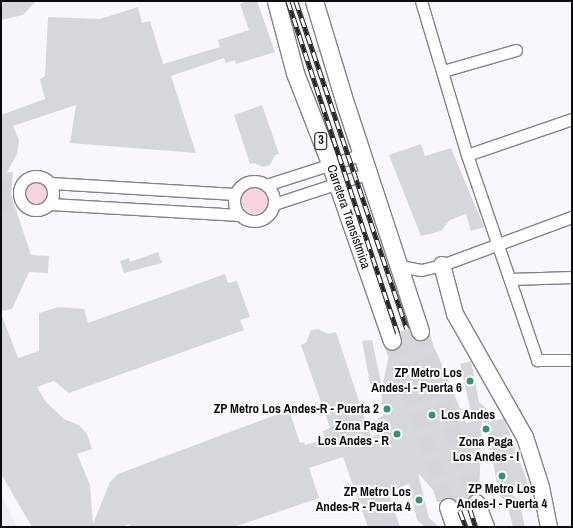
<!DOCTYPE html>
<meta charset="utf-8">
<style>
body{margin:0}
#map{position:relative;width:573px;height:528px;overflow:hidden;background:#f9f7fd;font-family:"Archivo Narrow",sans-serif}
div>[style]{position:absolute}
.built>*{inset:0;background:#efebf8}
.green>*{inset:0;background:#fad3e1}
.round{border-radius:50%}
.building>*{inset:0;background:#d5d7dd}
.street-tunnel>*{height:11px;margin-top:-5.5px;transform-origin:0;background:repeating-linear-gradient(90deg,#d5d4d9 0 11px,transparent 0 16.5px)}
.primary-tunnel>*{height:17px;margin-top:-8.5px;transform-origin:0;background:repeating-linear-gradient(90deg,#d5d4d9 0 17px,transparent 0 25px)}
.roads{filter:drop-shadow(1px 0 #848287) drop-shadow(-1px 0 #848287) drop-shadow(0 1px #848287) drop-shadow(0 -1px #848287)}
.street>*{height:11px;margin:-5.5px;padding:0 5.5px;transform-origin:5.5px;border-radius:5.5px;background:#fff}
.street>.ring{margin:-5.5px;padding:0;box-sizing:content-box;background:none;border:11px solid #fff;border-radius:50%}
.secondary>*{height:16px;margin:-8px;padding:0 8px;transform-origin:8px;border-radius:8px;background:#fff}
.primary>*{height:17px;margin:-8.5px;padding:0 8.5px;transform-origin:8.5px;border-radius:8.5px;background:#fff}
.rail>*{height:4.5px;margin-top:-2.25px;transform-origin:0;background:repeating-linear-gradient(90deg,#fff 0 9px,#242325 0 18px);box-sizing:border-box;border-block:1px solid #242325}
.dots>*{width:11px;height:11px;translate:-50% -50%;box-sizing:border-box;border:2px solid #fff;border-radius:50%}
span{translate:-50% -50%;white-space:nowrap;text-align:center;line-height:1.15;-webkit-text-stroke:4px #fff;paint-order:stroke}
.shield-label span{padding:1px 3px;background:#fff;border:1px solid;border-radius:3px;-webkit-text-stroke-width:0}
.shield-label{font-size:12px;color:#0c0b0d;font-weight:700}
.street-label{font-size:13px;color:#0c0b0d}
.poi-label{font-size:13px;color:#0c0b0d;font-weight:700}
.right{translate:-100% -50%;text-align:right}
.left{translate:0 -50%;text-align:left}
.frame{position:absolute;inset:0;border:2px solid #0c0b0d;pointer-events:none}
</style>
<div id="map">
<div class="built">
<div style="clip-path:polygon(1px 495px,17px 527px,1px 527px)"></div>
</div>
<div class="green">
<div class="round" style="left:24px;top:180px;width:26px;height:26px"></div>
<div class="round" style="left:241px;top:186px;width:28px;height:28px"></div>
</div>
<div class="building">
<div style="clip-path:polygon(1px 1px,36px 1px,23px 15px,1px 20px)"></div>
<div style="clip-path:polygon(247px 1px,257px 1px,275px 52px,236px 64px,235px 60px,226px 63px,224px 58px,171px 76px,196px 153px,70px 143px,76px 105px,13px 126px,19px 140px,17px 154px,7px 172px,13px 172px,11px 195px,31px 255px,49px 256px,48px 273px,29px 272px,12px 309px,1px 311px,1px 115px,45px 99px,40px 79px,45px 76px,48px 17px,100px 19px,138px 7px,142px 23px,150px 21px,163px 64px,220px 47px,218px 40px,249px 30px,240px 4px)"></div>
<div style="clip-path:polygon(262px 105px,279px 154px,275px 155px,270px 165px,263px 167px,254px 163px,250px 164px,234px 115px)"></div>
<div style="clip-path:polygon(421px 144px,425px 156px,451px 148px,484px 227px,471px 231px,466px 214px,450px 220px,441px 231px,421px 236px,389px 155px)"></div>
<div style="clip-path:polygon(158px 252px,162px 263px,124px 273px,120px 261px,129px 258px,130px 262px)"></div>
<div style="clip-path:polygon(225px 274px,228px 283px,237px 281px,250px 317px,240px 320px,244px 330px,69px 393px,54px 381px,37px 387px,46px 402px,64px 419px,79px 425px,87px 434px,92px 449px,77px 454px,90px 485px,93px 524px,110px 482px,118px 474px,289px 410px,300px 443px,304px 442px,305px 445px,325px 439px,323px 431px,330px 428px,301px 345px,306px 343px,311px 330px,318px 329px,328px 334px,336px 332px,371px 437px,381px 434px,378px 418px,383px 416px,381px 391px,370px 383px,362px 341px,372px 340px,382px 387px,390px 351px,396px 350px,402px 343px,399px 332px,409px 329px,413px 338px,418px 341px,428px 337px,437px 353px,466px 423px,473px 421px,460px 364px,471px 361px,479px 402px,487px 409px,489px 422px,482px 422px,479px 494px,468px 497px,468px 510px,460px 511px,455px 500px,450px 497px,442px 500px,418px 473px,429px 518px,439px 527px,425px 527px,417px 520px,409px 484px,388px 492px,400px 527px,368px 527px,343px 457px,309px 468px,319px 498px,234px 527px,131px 527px,130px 524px,122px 527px,32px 527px,1px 474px,1px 313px,18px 358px,39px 351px,39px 313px,59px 307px,84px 309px,88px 323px)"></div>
<div style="clip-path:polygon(504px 418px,528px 484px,508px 491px,519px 500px,525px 527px,513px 527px,507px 503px,499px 495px,486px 424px)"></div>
</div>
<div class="street-tunnel">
<div style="left:1px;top:186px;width:10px"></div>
<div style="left:1px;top:204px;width:16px;rotate:4deg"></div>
</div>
<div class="primary-tunnel">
<div style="left:420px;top:331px;width:181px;rotate:72deg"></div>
<div style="left:392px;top:341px;width:175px;rotate:71.4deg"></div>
</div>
<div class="roads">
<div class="street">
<div style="left:421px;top:1px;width:161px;rotate:73.4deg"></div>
<div style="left:467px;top:155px;width:217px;rotate:71.1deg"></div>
<div style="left:537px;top:360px;width:35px"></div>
<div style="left:443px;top:71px;width:76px;rotate:-16deg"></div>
<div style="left:467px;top:155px;width:111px;rotate:-18.9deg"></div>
<div class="ring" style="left:19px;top:176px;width:23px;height:23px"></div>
<div class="ring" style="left:234px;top:181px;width:29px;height:29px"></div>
<div style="left:51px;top:183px;width:184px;rotate:3.4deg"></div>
<div style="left:266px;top:185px;width:102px;rotate:-17.7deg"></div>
<div style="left:50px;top:204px;width:190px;rotate:3.3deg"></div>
<div style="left:274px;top:204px;width:100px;rotate:-18.1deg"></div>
<div style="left:400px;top:266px;width:21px;rotate:11deg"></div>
<div style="left:421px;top:270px;width:22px;rotate:-13deg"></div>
<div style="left:442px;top:265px;width:139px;rotate:-20.3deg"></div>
<div style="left:511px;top:279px;width:61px;rotate:-1.9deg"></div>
</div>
<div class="secondary">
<div style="left:442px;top:265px;width:51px;rotate:75.1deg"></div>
<div style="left:455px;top:314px;width:142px;rotate:60.4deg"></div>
<div style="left:525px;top:437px;width:52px;rotate:72.3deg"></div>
<div style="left:541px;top:487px;width:41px;rotate:78.7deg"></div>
</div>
<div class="primary">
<div style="left:276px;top:1px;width:74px;rotate:75.2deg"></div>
<div style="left:295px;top:73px;width:97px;rotate:68.7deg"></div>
<div style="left:330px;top:163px;width:188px;rotate:70.8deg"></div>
<div style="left:314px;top:1px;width:110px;rotate:73.1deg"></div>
<div style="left:346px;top:106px;width:237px;rotate:71.8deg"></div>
<div style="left:476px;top:503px;width:26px;rotate:69deg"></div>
<div style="left:448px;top:507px;width:21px;rotate:71deg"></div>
</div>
</div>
<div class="rail">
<div style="left:288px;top:1px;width:350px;rotate:71.7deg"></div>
<div style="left:296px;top:1px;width:346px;rotate:71.3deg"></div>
<div style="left:470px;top:509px;width:19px;rotate:72deg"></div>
<div style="left:460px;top:511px;width:17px;rotate:69deg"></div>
</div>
<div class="dots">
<div style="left:470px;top:381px;background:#32936d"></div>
<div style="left:387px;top:409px;background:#32936d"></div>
<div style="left:432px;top:415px;background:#32936d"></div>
<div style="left:486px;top:429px;background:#32936d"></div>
<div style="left:397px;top:434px;background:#32936d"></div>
<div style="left:502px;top:476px;background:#32936d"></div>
<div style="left:419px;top:500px;background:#32936d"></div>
</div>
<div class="shield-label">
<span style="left:321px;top:141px">3</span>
</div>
<div class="street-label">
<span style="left:348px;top:217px;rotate:71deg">Carretera Transístmica</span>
</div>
<div class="poi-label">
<span class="right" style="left:462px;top:381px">ZP Metro Los<br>Andes-I - Puerta 6</span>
<span class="right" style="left:379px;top:409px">ZP Metro Los Andes-R - Puerta 2</span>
<span class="left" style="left:441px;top:415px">Los Andes</span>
<span class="right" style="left:389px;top:434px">Zona Paga<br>Los Andes - R</span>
<span style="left:486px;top:450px">Zona Paga<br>Los Andes - I</span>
<span style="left:502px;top:497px">ZP Metro Los<br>Andes-I - Puerta 4</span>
<span class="right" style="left:411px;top:500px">ZP Metro Los<br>Andes-R - Puerta 4</span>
</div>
<div class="frame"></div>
</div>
